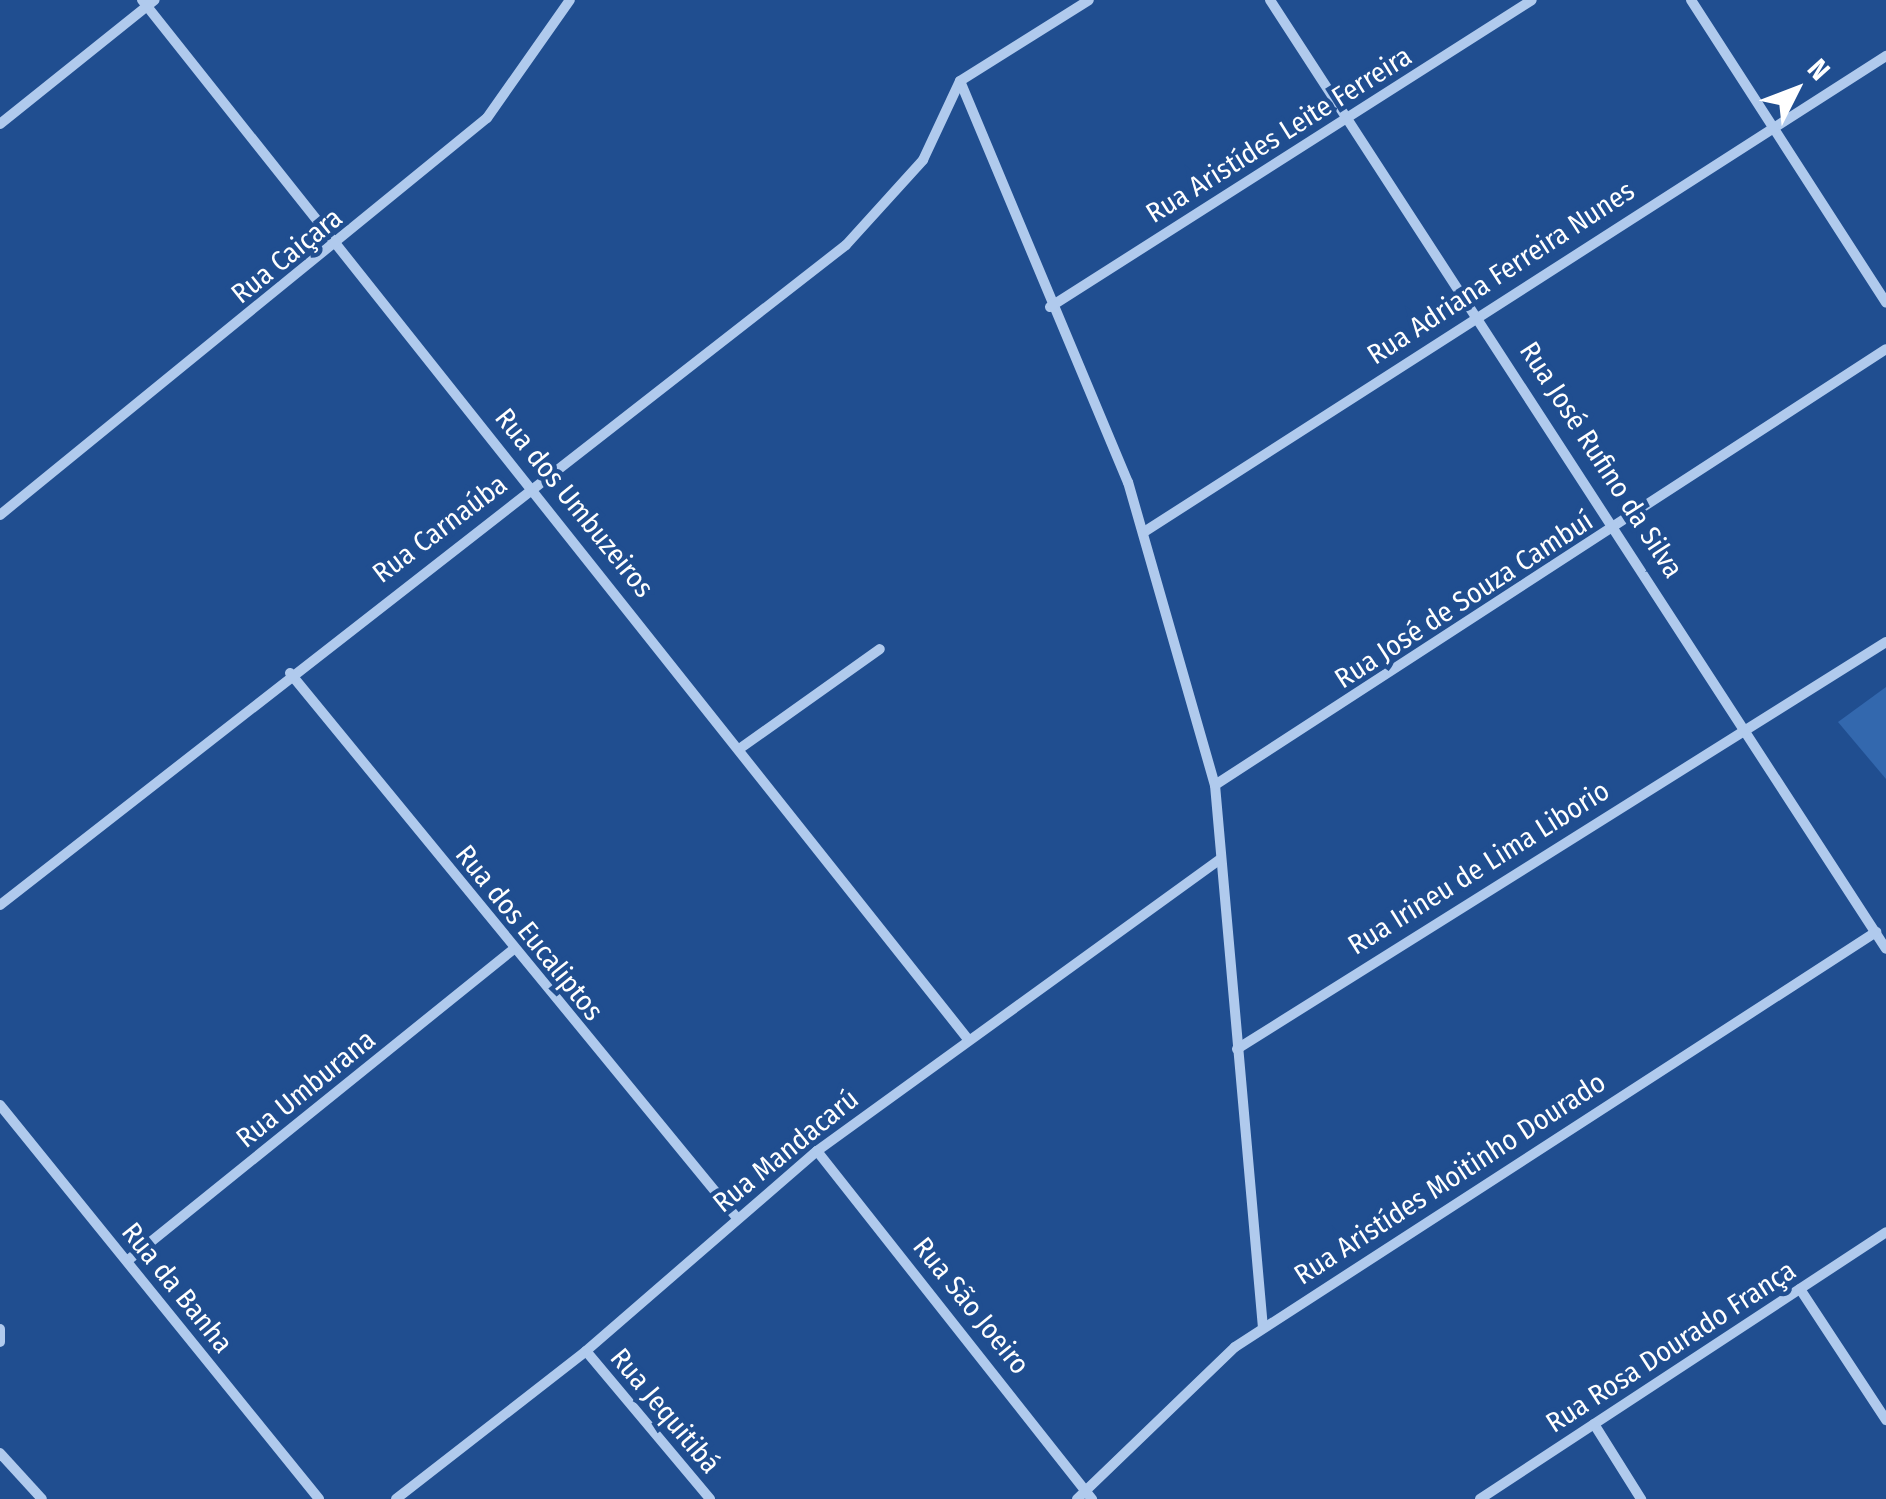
<!DOCTYPE html>
<meta charset="utf-8">
<style>
body{margin:0}
#map{position:relative;width:1886px;height:1499px;overflow:hidden;background:#204e90;font-family:"Fira Sans Condensed",sans-serif}
div>[style]{position:absolute}
.green>*{inset:0;background:#3368ae}
.street>*{height:10px;margin:-5px;padding:0 5px;transform-origin:5px;border-radius:5px;background:#b0caed}
span{translate:-50% -50%;white-space:nowrap;text-align:center;line-height:1.15;-webkit-text-stroke:9px #204e90;paint-order:stroke}
.street-label{font-size:28px;color:#fff}
.north{position:absolute;left:1746px;top:40px;width:100px;height:100px;-webkit-text-stroke:8px #204e90;paint-order:stroke;rotate:48deg;font-size:28px;font-weight:700;line-height:40px;text-align:center;color:#fff}
.north::after{content:'';display:block;margin:auto;width:35px;height:45px;background:#fff;clip-path:polygon(50% 0,100% 100%,50% 72%,0 100%)}
</style>
<div id="map">
<div class="green">
<div style="clip-path:polygon(1886px 687px,1886px 779px,1838px 722px)"></div>
</div>
<div class="street">
<div style="left:142px;top:0;width:1326px;rotate:51.52deg"></div>
<div style="left:1270px;top:0;width:1131px;rotate:57.01deg"></div>
<div style="left:1691px;top:0;width:360px;rotate:57.2deg"></div>
<div style="left:960px;top:81px;width:435px;rotate:67.3deg"></div>
<div style="left:1128px;top:482px;width:315px;rotate:74deg"></div>
<div style="left:1215px;top:785px;width:545px;rotate:84.95deg"></div>
<div style="left:960px;top:81px;width:152px;rotate:-32.1deg"></div>
<div style="left:0;top:124px;width:198px;rotate:-38.7deg"></div>
<div style="left:1050px;top:307px;width:571px;rotate:-32.49deg"></div>
<div style="left:0;top:515px;width:628px;rotate:-39.19deg"></div>
<div style="left:487px;top:118px;width:144px;rotate:-54.9deg"></div>
<div style="left:1144px;top:532px;width:882px;rotate:-32.68deg"></div>
<div style="left:290px;top:673px;width:705px;rotate:50.64deg"></div>
<div style="left:742px;top:747px;width:169px;rotate:-35.4deg"></div>
<div style="left:1215px;top:785px;width:800px;rotate:-33.01deg"></div>
<div style="left:0;top:905px;width:1073px;rotate:-37.96deg"></div>
<div style="left:846px;top:245px;width:115px;rotate:-47.8deg"></div>
<div style="left:923px;top:160px;width:87px;rotate:-64.9deg"></div>
<div style="left:1237px;top:1049px;width:766px;rotate:-32.09deg"></div>
<div style="left:0;top:1105px;width:507px;rotate:51deg"></div>
<div style="left:817px;top:1151px;width:444px;rotate:51.7deg"></div>
<div style="left:127px;top:1261px;width:496px;rotate:-38.9deg"></div>
<div style="left:1800px;top:1289px;width:157px;rotate:56.7deg"></div>
<div style="left:0;top:1329px;width:13px;rotate:90deg"></div>
<div style="left:586px;top:1351px;width:193px;rotate:50deg"></div>
<div style="left:1594px;top:1424px;width:89px;rotate:57.9deg"></div>
<div style="left:0;top:1453px;width:62px;rotate:47.6deg"></div>
<div style="left:396px;top:1499px;width:241px;rotate:-37.9deg"></div>
<div style="left:586px;top:1351px;width:306px;rotate:-40.9deg"></div>
<div style="left:817px;top:1151px;width:498px;rotate:-35.9deg"></div>
<div style="left:1077px;top:1499px;width:219px;rotate:-43.9deg"></div>
<div style="left:1235px;top:1347px;width:764px;rotate:-32.92deg"></div>
<div style="left:1480px;top:1499px;width:486px;rotate:-33.3deg"></div>
</div>
<div class="street-label">
<span style="left:1279px;top:135px;rotate:-32deg">Rua Aristídes Leite Ferreira</span>
<span style="left:287px;top:256px;rotate:-39deg">Rua Caiçara</span>
<span style="left:1501px;top:273px;rotate:-33deg">Rua Adriana Ferreira Nunes</span>
<span style="left:1601px;top:460px;rotate:57deg">Rua José Rufino da Silva</span>
<span style="left:574px;top:503px;rotate:51deg">Rua dos Umbuzeiros</span>
<span style="left:440px;top:529px;rotate:-37deg">Rua Carnaúba</span>
<span style="left:1464px;top:600px;rotate:-33deg">Rua José de Souza Cambuí</span>
<span style="left:1479px;top:868px;rotate:-32deg">Rua Irineu de Lima Liborio</span>
<span style="left:529px;top:933px;rotate:51deg">Rua dos Eucaliptos</span>
<span style="left:306px;top:1089px;rotate:-39deg">Rua Umburana</span>
<span style="left:786px;top:1151px;rotate:-39deg">Rua Mandacarú</span>
<span style="left:1450px;top:1179px;rotate:-33deg">Rua Aristídes Moitinho Dourado</span>
<span style="left:177px;top:1288px;rotate:51deg">Rua da Banha</span>
<span style="left:971px;top:1306px;rotate:51deg">Rua São Joeiro</span>
<span style="left:1671px;top:1347px;rotate:-33deg">Rua Rosa Dourado França</span>
<span style="left:665px;top:1411px;rotate:50deg">Rua Jequitibá</span>
</div>
<div class="north">N</div>
</div>
